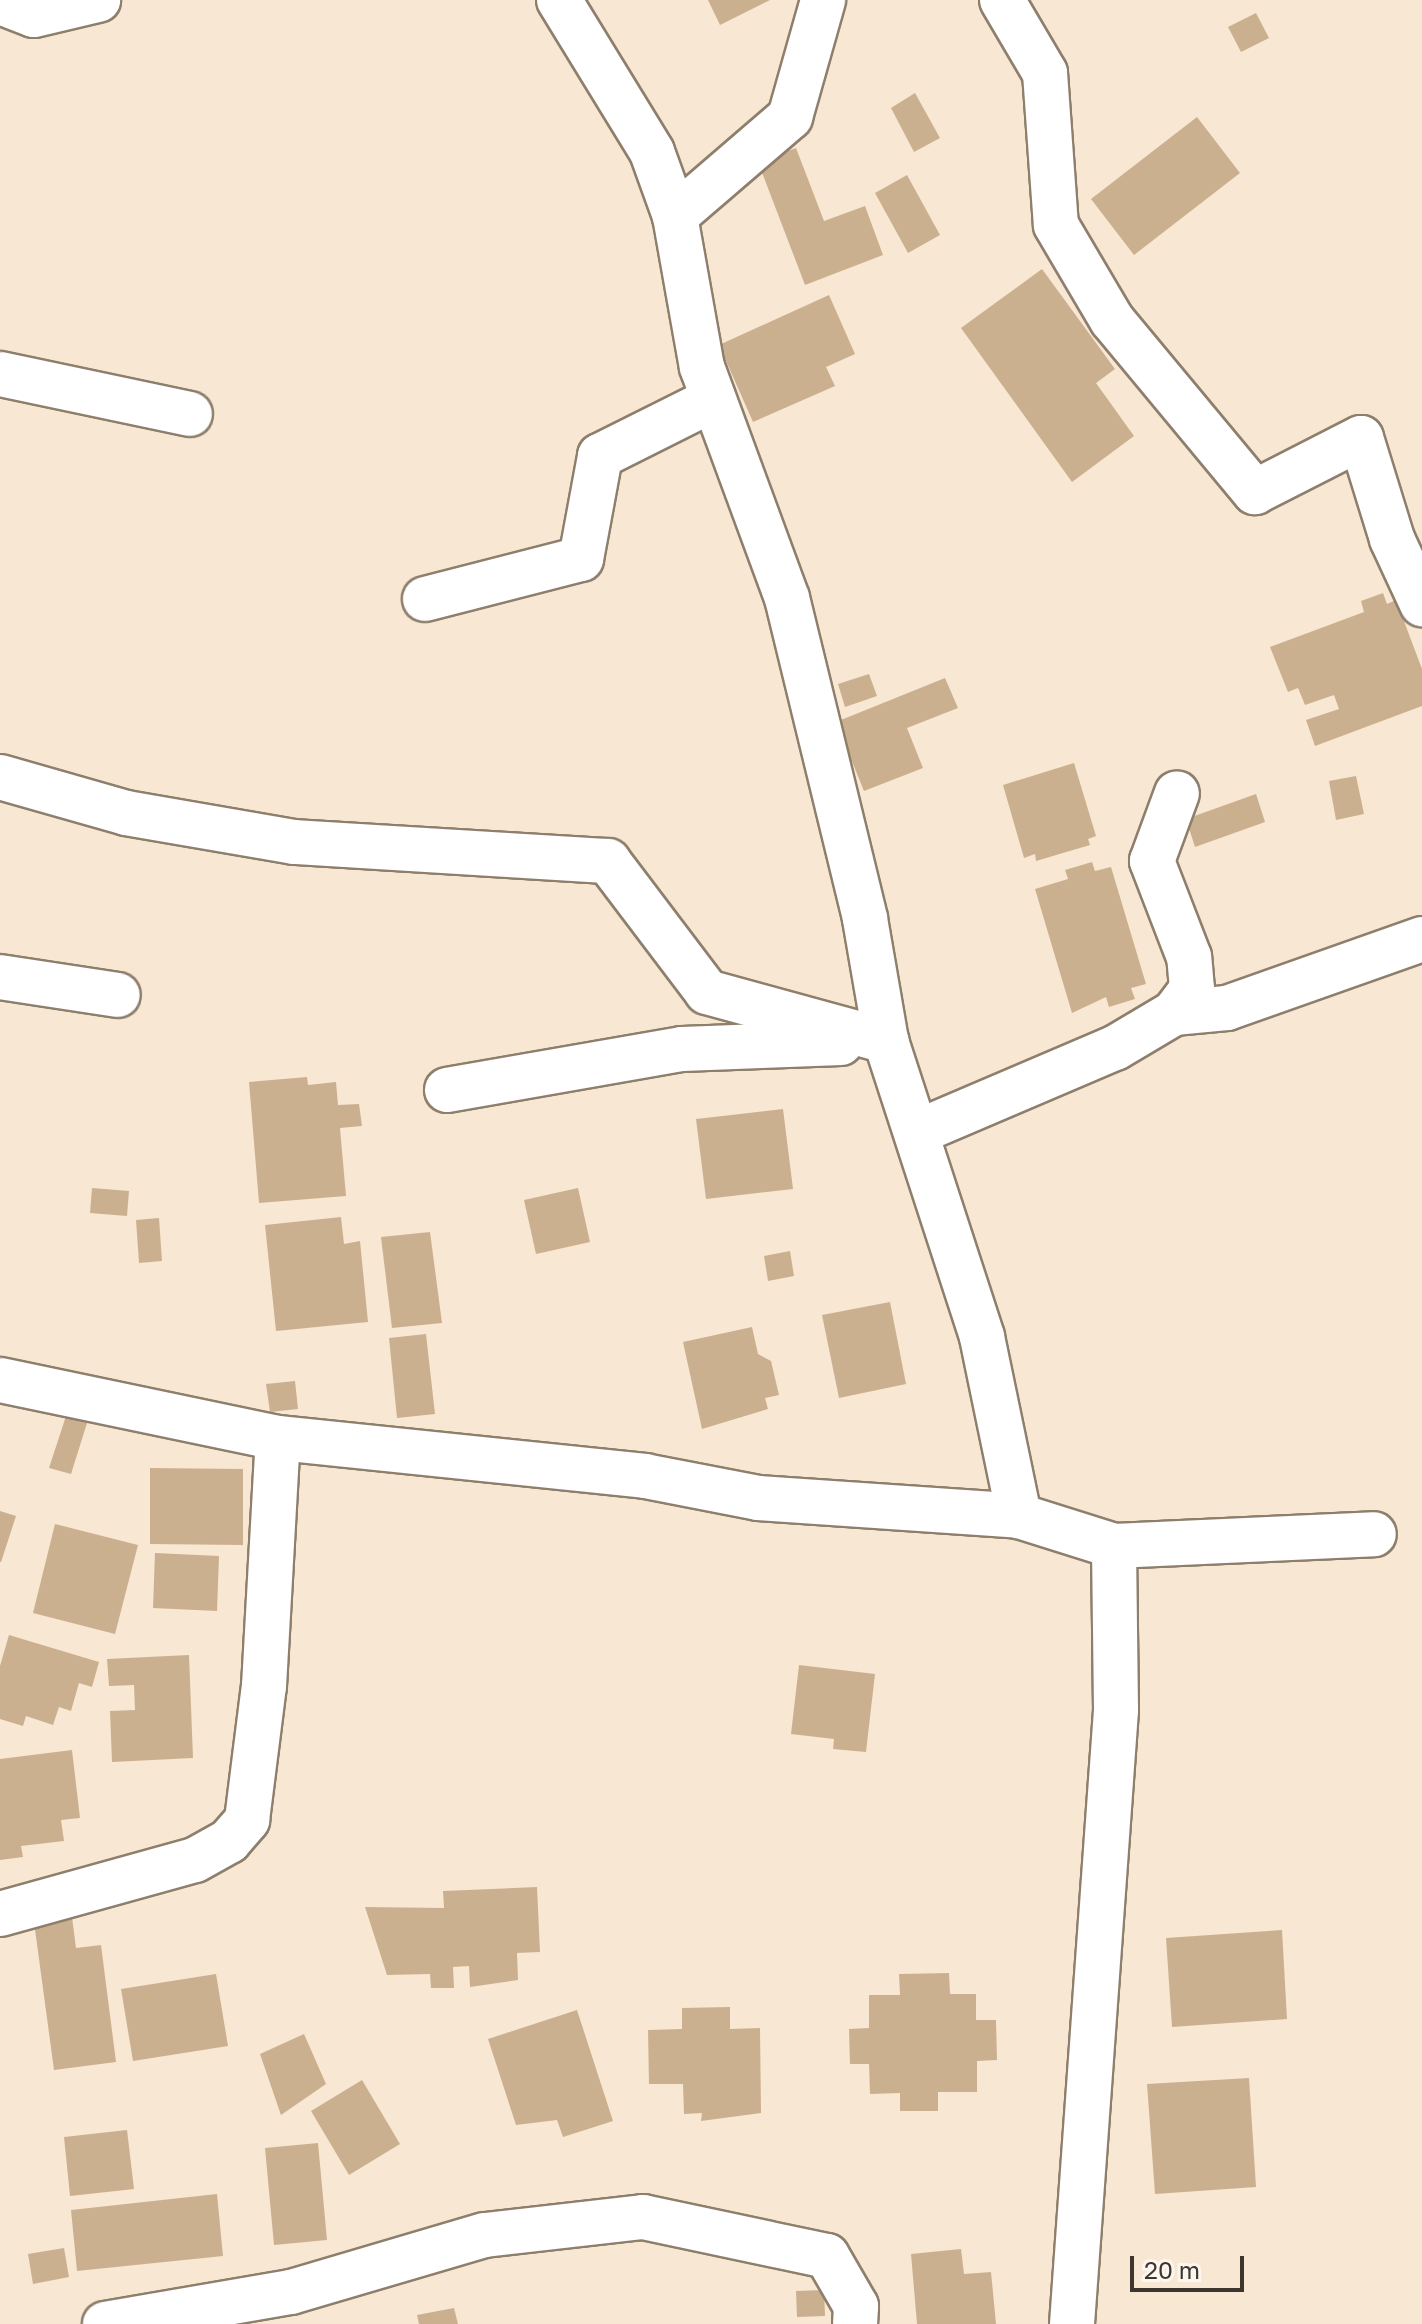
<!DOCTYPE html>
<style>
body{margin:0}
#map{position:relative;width:1422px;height:2324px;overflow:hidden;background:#f8e7d3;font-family:"Golos Text",sans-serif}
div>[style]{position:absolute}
.building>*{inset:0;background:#cbb08f}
.roads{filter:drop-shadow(2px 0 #8e7f6d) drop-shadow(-2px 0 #8e7f6d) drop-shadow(0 2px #8e7f6d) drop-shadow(0 -2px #8e7f6d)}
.minor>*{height:44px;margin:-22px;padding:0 22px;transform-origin:22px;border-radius:22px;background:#fff}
span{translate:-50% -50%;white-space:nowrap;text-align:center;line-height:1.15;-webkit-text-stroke:6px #fdf6ee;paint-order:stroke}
.scale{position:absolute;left:1130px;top:2256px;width:114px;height:36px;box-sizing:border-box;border:4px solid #3c362e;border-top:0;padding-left:10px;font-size:24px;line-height:28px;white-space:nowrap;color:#3c362e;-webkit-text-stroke:6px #fdf6ee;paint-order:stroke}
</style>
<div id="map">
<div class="building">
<div style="clip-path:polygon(708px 0,770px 0,720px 25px)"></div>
<div style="clip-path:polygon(1256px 13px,1269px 38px,1241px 52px,1228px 27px)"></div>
<div style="clip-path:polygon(915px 93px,940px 138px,914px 152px,891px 108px)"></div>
<div style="clip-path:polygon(1197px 117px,1240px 173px,1134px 255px,1091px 199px)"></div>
<div style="clip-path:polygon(796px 148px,824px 221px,865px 206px,883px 255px,805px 285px,758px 162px)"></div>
<div style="clip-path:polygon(907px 175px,940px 235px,908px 253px,875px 193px)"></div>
<div style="clip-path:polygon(1042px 269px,1115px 369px,1096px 383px,1134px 436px,1072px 482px,961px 328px)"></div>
<div style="clip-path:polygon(829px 295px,855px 354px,826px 367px,835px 386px,753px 422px,719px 345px)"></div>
<div style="clip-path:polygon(1383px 593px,1387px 604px,1396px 600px,1422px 669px,1422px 706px,1315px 746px,1306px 720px,1339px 709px,1334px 695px,1305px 705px,1298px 688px,1288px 692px,1270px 647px,1364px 612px,1361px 601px)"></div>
<div style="clip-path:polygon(869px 674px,877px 696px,845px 707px,838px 684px)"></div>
<div style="clip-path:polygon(945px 678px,958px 708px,907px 728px,923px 768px,864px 791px,836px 722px)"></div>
<div style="clip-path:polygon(1074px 763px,1096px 836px,1088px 839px,1090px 845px,1036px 861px,1035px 854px,1024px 858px,1003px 785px)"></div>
<div style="clip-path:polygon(1356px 776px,1364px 814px,1336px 820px,1329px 781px)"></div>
<div style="clip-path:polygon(1256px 794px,1265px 822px,1195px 847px,1186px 819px)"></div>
<div style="clip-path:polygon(1092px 862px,1095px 871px,1111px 867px,1146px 984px,1131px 988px,1135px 999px,1109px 1007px,1106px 997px,1072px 1013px,1035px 889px,1068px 879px,1065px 870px)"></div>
<div style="clip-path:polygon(307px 1077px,308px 1085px,336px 1082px,338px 1105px,359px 1104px,362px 1126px,340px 1128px,346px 1196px,259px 1203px,249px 1082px)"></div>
<div style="clip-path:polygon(783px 1109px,793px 1189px,706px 1199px,696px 1119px)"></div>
<div style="clip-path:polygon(92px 1188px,129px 1191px,127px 1216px,90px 1213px)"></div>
<div style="clip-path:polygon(578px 1188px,590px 1242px,536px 1254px,524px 1200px)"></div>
<div style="clip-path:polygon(341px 1217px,344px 1244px,360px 1241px,368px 1322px,276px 1331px,265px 1225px)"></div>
<div style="clip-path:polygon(159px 1218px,162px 1261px,139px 1263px,136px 1220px)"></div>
<div style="clip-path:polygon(430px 1232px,442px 1323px,392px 1328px,381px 1237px)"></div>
<div style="clip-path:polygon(790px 1251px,794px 1276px,768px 1281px,764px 1256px)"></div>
<div style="clip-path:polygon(890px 1302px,906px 1384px,839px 1398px,822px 1315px)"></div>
<div style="clip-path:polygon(752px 1327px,758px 1354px,771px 1361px,779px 1395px,765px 1398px,768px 1409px,702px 1429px,683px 1342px)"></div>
<div style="clip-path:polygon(426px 1334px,435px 1414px,397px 1418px,389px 1338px)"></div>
<div style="clip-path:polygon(295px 1381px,298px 1409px,270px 1412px,266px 1384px)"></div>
<div style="clip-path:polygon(66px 1416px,87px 1423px,71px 1474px,49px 1468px)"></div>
<div style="clip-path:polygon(150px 1468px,243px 1469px,243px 1545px,150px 1544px)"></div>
<div style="clip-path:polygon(0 1511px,16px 1516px,1px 1562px,0 1562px)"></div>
<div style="clip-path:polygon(55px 1524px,138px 1545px,115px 1634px,33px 1613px)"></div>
<div style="clip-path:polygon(155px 1553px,219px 1556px,217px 1611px,153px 1608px)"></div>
<div style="clip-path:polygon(9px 1635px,99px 1662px,92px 1687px,79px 1683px,71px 1711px,59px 1707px,53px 1725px,26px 1716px,23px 1726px,0 1719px,0 1666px)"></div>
<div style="clip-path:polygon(189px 1655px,193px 1758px,112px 1762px,110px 1711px,135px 1710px,134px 1685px,109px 1686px,107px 1659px)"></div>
<div style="clip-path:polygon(799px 1665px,875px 1674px,866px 1752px,833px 1749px,834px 1739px,791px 1734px)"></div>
<div style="clip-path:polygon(72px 1750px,80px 1818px,61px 1820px,64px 1841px,21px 1846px,23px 1857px,0 1860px,0 1759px)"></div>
<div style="clip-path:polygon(537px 1887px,540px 1952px,517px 1953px,518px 1980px,470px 1987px,469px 1966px,453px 1967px,454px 1988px,431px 1988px,430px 1974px,387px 1975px,365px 1907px,444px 1908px,443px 1891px)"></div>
<div style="clip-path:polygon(72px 1917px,76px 1948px,101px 1945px,116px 2062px,54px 2070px,34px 1922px)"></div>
<div style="clip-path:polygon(1282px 1930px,1287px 2019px,1172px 2027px,1166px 1938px)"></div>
<div style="clip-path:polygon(949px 1973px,950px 1994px,976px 1994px,976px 2020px,996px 2020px,997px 2060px,977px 2061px,977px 2092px,938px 2092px,938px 2111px,900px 2111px,900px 2093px,870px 2094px,869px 2064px,850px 2064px,849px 2029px,869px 2028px,869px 1995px,900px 1995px,899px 1974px)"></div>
<div style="clip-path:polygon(216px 1974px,228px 2046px,133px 2061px,121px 1989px)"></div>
<div style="clip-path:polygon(730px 2007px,730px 2029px,760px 2028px,761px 2113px,701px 2121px,702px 2113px,684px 2114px,683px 2084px,649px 2084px,648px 2030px,682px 2029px,682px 2008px)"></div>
<div style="clip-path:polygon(577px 2010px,613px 2121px,563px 2137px,557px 2120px,516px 2125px,488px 2039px)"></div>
<div style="clip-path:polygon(304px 2034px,326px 2084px,281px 2115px,260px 2054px)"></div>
<div style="clip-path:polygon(1249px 2078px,1256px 2187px,1155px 2194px,1147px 2084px)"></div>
<div style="clip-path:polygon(362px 2080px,400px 2144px,349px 2175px,311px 2111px)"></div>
<div style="clip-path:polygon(127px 2130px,134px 2189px,70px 2196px,64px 2137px)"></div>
<div style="clip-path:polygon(318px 2143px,327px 2240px,274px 2245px,265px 2148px)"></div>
<div style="clip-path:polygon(217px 2194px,223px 2256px,77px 2271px,71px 2210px)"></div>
<div style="clip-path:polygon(64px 2248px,69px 2277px,33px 2284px,28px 2254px)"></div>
<div style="clip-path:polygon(961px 2249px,964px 2274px,991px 2272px,996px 2324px,917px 2324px,911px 2254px)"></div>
<div style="clip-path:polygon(824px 2290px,825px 2316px,797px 2317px,796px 2291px)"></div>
<div style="clip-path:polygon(454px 2308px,458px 2324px,419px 2324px,417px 2315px)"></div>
</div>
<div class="roads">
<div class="minor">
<div style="left:559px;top:0;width:178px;rotate:58.5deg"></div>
<div style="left:652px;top:152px;width:68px;rotate:70.2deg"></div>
<div style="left:675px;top:216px;width:153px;rotate:79.9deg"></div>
<div style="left:702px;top:367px;width:246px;rotate:69.8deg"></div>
<div style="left:787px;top:598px;width:330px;rotate:76.3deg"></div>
<div style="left:865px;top:919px;width:124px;rotate:80.2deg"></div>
<div style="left:886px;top:1041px;width:311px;rotate:72deg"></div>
<div style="left:982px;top:1337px;width:183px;rotate:78.3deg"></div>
<div style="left:1002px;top:0;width:85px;rotate:59.5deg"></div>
<div style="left:1045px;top:73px;width:152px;rotate:85.9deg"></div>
<div style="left:1056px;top:225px;width:110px;rotate:59.5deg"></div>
<div style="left:1112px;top:320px;width:224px;rotate:50.3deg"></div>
<div style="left:1255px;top:492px;width:119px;rotate:-27deg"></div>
<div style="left:1361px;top:438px;width:106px;rotate:72.9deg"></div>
<div style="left:1392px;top:539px;width:72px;rotate:65.2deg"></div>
<div style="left:0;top:2px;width:36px;rotate:21deg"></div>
<div style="left:34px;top:15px;width:66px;rotate:-13.2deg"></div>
<div style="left:675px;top:216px;width:152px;rotate:-40.7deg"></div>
<div style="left:790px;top:117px;width:122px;rotate:-74.2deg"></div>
<div style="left:0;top:374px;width:194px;rotate:11.9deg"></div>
<div style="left:425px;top:599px;width:161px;rotate:-14.4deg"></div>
<div style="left:581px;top:559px;width:105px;rotate:-79.5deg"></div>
<div style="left:600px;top:456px;width:127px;rotate:-26.6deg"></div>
<div style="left:0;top:777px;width:131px;rotate:15.9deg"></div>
<div style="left:126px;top:813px;width:170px;rotate:9.8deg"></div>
<div style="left:294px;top:842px;width:315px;rotate:3.5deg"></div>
<div style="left:608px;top:861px;width:164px;rotate:52.9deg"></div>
<div style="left:707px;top:992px;width:186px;rotate:15.3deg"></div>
<div style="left:0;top:977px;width:119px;rotate:8.7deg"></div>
<div style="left:1174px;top:1013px;width:53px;rotate:-5.4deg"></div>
<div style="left:1227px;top:1008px;width:207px;rotate:-19.5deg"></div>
<div style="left:447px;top:1090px;width:239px;rotate:-9.9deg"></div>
<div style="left:682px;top:1049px;width:159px;rotate:-2.2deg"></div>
<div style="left:920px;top:1131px;width:212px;rotate:-23.1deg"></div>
<div style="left:1115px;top:1048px;width:69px;rotate:-30.7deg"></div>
<div style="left:1174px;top:1013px;width:30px;rotate:-53deg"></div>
<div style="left:1192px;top:989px;width:32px;rotate:-95deg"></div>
<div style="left:1189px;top:957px;width:103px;rotate:-111.1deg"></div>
<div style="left:1152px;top:861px;width:72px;rotate:-69.8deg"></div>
<div style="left:0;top:1380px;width:284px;rotate:11.8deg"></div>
<div style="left:278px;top:1438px;width:369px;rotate:5.9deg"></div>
<div style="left:645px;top:1476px;width:115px;rotate:11deg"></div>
<div style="left:758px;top:1498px;width:262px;rotate:3.9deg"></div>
<div style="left:1019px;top:1516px;width:100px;rotate:17.5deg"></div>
<div style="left:1114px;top:1546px;width:260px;rotate:-2.6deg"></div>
<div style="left:0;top:1914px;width:202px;rotate:-15.5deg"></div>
<div style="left:195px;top:1860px;width:39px;rotate:-29deg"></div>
<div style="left:229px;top:1841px;width:28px;rotate:-49deg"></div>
<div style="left:247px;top:1820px;width:135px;rotate:-82.8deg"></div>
<div style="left:264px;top:1686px;width:248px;rotate:-86.8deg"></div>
<div style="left:105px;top:2324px;width:189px;rotate:-9.8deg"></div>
<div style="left:291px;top:2292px;width:202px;rotate:-16.4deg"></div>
<div style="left:485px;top:2235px;width:159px;rotate:-6.5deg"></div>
<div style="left:643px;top:2217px;width:188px;rotate:12deg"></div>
<div style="left:827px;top:2256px;width:58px;rotate:59.9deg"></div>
<div style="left:856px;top:2306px;width:18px;rotate:93deg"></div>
<div style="left:1072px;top:2324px;width:616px;rotate:-85.9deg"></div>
<div style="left:1116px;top:1710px;width:164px;rotate:-90.7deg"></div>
</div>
</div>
<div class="scale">20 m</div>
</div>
